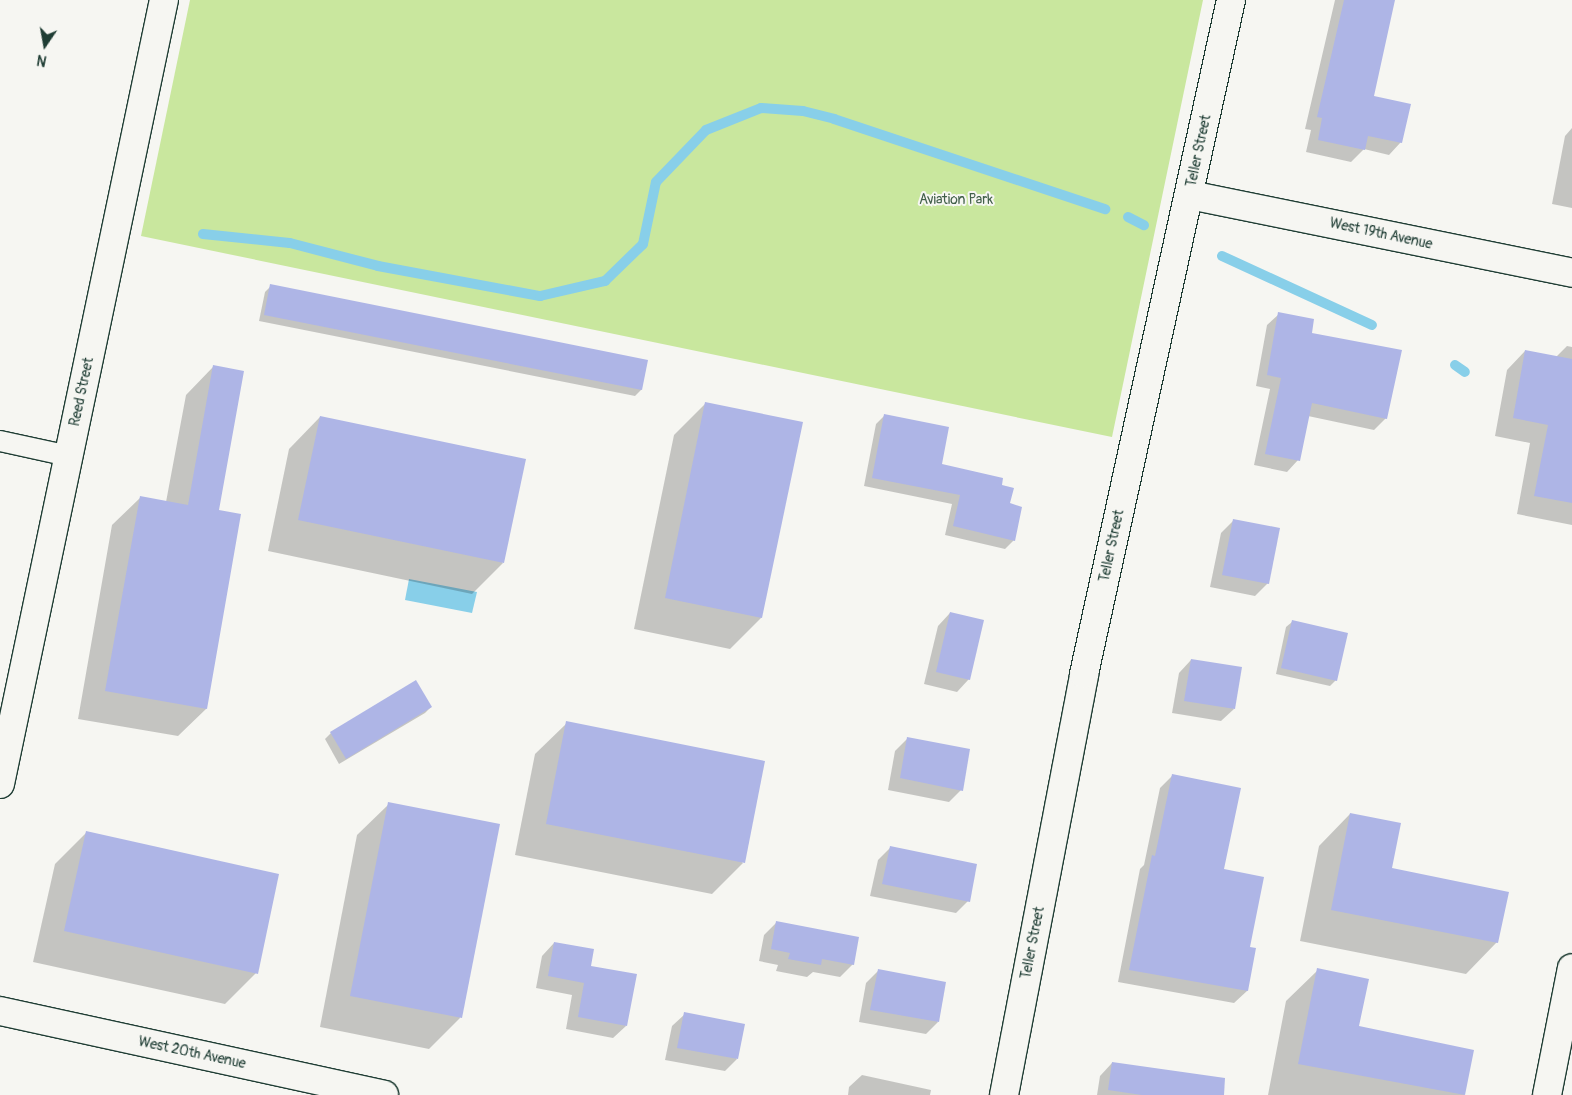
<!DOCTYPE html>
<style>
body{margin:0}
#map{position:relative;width:1572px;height:1095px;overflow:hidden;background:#f6f6f2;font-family:Pangolin,sans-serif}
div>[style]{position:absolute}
.green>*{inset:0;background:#c9e79e}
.water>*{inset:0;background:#88cfe9}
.shadow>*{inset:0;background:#0003}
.stream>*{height:10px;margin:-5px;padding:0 5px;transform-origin:5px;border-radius:5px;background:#88cfe9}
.building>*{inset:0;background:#aeb5e6}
.roads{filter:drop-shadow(1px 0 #1f3d34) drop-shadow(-1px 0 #1f3d34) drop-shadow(0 1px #1f3d34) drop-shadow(0 -1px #1f3d34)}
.service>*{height:20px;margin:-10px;padding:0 10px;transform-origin:10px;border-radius:10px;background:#f6f6f2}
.minor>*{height:28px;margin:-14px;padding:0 14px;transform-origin:14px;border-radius:14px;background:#f6f6f2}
.tertiary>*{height:28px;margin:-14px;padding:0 14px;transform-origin:14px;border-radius:14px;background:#f6f6f2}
span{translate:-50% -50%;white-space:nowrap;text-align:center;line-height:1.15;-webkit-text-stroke:4px #f6f6f2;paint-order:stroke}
.street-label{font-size:14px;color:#1f3d34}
.park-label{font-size:14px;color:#415f49}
.north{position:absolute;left:20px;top:20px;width:50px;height:50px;-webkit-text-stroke:4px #f6f6f2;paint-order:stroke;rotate:192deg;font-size:14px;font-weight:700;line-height:20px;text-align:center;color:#1f3d34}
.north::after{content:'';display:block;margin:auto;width:18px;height:22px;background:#1f3d34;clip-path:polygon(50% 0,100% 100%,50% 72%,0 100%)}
</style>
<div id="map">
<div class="green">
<div style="clip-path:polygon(190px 0,1203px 0,1112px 437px,141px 236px)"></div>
</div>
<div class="water">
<div style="clip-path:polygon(409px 579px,477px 592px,472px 613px,405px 600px)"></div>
</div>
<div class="shadow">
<div style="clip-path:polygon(1335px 0,1393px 0,1372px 97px,1401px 142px,1389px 155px,1364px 149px,1351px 162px,1306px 152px,1311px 130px,1305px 129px)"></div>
<div style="clip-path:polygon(1572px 128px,1572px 208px,1552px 204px,1565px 136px)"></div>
<div style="clip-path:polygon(271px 286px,647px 361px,641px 390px,635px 396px,259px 321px,265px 292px)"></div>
<div style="clip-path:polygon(1279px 314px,1386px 418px,1374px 430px,1308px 416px,1298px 460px,1287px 472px,1254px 465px,1270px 389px,1256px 386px,1267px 325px)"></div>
<div style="clip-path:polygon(1567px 346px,1572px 347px,1572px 525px,1517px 514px,1530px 443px,1495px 436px,1507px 370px,1525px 351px,1556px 357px)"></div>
<div style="clip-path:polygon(213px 367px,217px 511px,206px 709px,178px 736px,78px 719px,112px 525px,140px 498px,166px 502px,186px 395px)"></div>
<div style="clip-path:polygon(706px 403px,761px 618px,730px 649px,634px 629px,674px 435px)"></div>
<div style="clip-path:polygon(885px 415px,940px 465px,1000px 486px,1008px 504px,1014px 540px,1005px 549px,945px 535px,952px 504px,864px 486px,876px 424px)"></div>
<div style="clip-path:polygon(320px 417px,503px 563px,472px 594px,268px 551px,289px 449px)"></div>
<div style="clip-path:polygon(1234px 520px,1268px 583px,1255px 596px,1210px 587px,1221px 533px)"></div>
<div style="clip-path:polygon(950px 613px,969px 679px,957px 692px,924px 684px,938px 626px)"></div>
<div style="clip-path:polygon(1292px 622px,1336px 680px,1330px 686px,1276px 674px,1286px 627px)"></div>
<div style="clip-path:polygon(1191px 660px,1234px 709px,1221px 721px,1172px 713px,1179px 673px)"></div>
<div style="clip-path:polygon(416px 682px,431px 707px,425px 713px,339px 764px,325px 739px,331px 733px)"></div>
<div style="clip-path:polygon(567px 723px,743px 863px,712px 894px,515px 855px,535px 754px)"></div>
<div style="clip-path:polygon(908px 738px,961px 790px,949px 802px,888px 790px,895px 751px)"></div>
<div style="clip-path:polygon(1172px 776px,1223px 870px,1248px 948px,1254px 949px,1247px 991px,1234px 1003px,1118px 982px,1140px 869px,1144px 865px,1160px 788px)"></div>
<div style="clip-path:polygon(389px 804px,460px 1018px,429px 1049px,320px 1027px,357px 835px)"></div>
<div style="clip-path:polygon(1350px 814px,1390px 869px,1497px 942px,1466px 974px,1300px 941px,1319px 846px)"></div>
<div style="clip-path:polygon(86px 833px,256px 973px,225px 1004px,33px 962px,55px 864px)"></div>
<div style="clip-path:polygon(890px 848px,968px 901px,956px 913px,870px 896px,878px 860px)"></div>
<div style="clip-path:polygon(776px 923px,853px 964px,840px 977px,813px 972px,807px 977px,776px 971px,778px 965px,759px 961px,764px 935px)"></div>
<div style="clip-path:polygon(554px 943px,590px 967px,626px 1026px,613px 1038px,566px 1029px,572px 995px,536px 988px,542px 956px)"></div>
<div style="clip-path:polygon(1318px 970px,1358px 1027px,1473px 1051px,1464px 1095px,1268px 1095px,1286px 1001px)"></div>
<div style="clip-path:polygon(878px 971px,938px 1022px,926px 1034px,859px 1022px,866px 983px)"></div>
<div style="clip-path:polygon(685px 1014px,737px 1059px,725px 1071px,665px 1060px,672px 1026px)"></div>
<div style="clip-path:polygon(1112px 1063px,1180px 1095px,1097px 1095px,1100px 1076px)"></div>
<div style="clip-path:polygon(862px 1075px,931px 1090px,930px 1095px,848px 1095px,849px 1087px)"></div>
</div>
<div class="stream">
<div style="left:1128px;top:217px;width:18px;rotate:27deg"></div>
<div style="left:203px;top:234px;width:87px;rotate:5.9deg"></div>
<div style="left:290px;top:243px;width:91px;rotate:14.6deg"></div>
<div style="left:378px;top:266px;width:165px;rotate:10.5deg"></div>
<div style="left:540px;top:296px;width:67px;rotate:-13deg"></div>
<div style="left:605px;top:281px;width:53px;rotate:-44.2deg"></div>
<div style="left:643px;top:244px;width:63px;rotate:-78.2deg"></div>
<div style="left:656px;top:182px;width:72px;rotate:-46.1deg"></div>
<div style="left:706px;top:130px;width:59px;rotate:-21.8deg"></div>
<div style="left:761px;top:108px;width:42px;rotate:4.1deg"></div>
<div style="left:803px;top:111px;width:32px;rotate:14deg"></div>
<div style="left:834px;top:119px;width:286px;rotate:18.4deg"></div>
<div style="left:1222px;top:256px;width:165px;rotate:24.7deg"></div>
<div style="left:1455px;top:365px;width:12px;rotate:35deg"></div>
</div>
<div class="building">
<div style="clip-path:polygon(1344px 0,1395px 0,1374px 96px,1411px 104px,1402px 143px,1368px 136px,1365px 150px,1318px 140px,1322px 118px,1317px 117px)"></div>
<div style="clip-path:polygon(270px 284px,648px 360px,642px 390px,264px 315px)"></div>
<div style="clip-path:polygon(1278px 312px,1314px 319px,1312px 333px,1402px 350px,1387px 419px,1312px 403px,1300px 461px,1265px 454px,1281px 378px,1267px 375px)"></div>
<div style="clip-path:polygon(1525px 350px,1572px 359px,1572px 503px,1534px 496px,1548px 425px,1513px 418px)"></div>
<div style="clip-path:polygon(213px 365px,244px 371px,219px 510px,241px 514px,207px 709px,105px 691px,140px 496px,188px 505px)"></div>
<div style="clip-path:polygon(705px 402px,803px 422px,762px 618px,665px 598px)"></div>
<div style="clip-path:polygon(884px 414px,949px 427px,942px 464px,1003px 478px,1002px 485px,1014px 488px,1010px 503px,1022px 507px,1015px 541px,953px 526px,960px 495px,872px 478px)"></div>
<div style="clip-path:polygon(320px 416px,526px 459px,504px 563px,298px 520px)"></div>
<div style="clip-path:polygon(1233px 519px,1280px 528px,1269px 584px,1222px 575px)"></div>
<div style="clip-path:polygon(950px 612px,984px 620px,970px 680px,936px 672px)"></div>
<div style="clip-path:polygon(1292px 620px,1348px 633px,1337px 681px,1281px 668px)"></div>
<div style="clip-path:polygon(1191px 659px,1242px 667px,1235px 709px,1184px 701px)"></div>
<div style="clip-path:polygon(416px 680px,432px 707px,346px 759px,330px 732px)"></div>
<div style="clip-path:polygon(566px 721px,765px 761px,745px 863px,546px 824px)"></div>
<div style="clip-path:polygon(907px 737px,970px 749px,963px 791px,900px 778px)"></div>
<div style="clip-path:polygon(1172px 774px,1241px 788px,1224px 869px,1264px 877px,1250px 947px,1256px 948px,1248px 991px,1129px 970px,1152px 855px,1155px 856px)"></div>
<div style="clip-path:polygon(388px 802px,500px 824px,462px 1018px,350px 996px)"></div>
<div style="clip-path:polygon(1350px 813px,1401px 823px,1392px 868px,1509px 892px,1498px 943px,1331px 910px)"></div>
<div style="clip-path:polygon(86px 831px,279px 874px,258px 974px,64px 931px)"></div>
<div style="clip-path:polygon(890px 846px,977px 864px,970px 902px,882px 884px)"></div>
<div style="clip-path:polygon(776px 921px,859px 937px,854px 965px,822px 959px,821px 965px,788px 959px,790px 953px,771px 949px)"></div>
<div style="clip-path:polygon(554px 942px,594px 949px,591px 966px,637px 974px,627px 1026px,578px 1017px,584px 983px,548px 976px)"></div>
<div style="clip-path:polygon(1317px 968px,1369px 979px,1359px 1026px,1474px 1050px,1465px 1095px,1298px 1064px)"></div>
<div style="clip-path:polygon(878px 969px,946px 982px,939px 1022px,870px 1010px)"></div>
<div style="clip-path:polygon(684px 1012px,745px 1024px,738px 1059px,677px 1048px)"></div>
<div style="clip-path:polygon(1112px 1062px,1225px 1078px,1224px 1095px,1142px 1095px,1108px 1090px)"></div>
</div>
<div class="roads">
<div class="service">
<div style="left:0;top:441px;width:71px;rotate:12.3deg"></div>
</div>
<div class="minor">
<div style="left:1190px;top:195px;width:390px;rotate:11.5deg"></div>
<div style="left:0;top:784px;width:801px;rotate:-78.19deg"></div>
<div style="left:1547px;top:1095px;width:129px;rotate:-78.9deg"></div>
</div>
<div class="tertiary">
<div style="left:0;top:1011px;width:393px;rotate:12.3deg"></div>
<div style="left:1004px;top:1095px;width:429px;rotate:-79.2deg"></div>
<div style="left:1084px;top:674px;width:690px;rotate:-77.7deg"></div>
</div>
</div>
<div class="street-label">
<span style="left:1199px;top:151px;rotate:-78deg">Teller Street</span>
<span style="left:1381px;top:234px;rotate:12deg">West 19th Avenue</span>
<span style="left:82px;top:392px;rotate:-78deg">Reed Street</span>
<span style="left:1112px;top:546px;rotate:-78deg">Teller Street</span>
<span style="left:1033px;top:943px;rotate:-79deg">Teller Street</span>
<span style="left:192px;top:1053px;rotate:12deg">West 20th Avenue</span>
</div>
<div class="park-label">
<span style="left:956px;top:200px">Aviation Park</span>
</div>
<div class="north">N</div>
</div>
